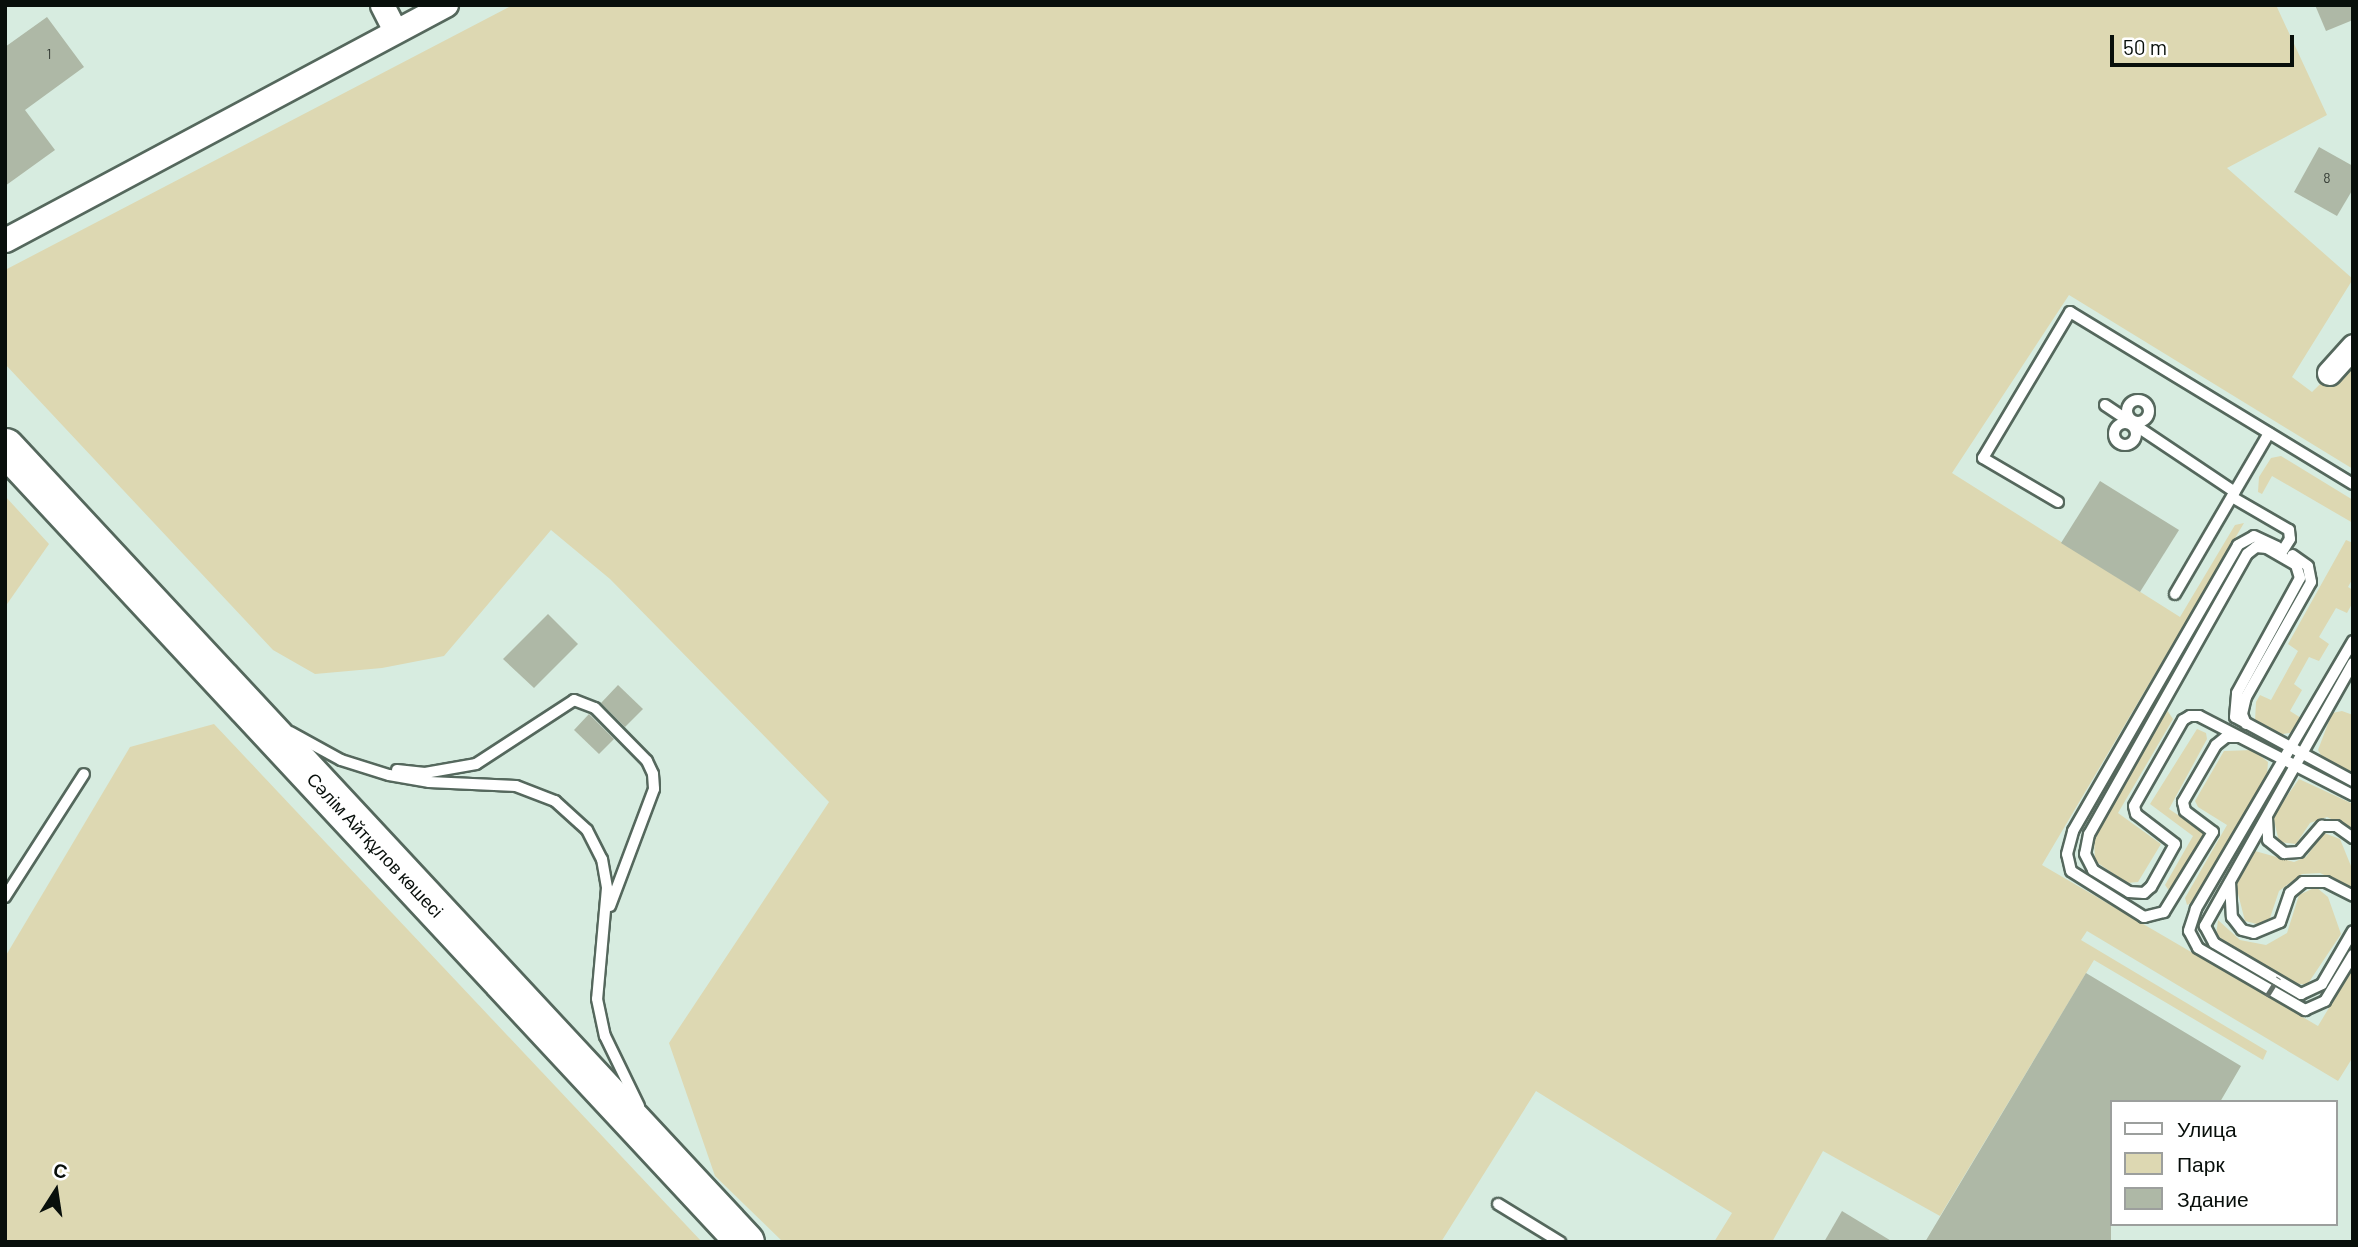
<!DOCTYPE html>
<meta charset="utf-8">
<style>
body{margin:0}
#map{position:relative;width:2358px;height:1247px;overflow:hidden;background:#d7ece0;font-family:Barlow,sans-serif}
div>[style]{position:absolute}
.green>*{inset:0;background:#ddd8b2}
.building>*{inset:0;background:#aeb8a6}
.roads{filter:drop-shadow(2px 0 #55685d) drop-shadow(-2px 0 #55685d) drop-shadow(0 2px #55685d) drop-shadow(0 -2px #55685d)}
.service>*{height:10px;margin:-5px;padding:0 5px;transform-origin:5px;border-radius:5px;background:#fff}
.service>.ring{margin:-5px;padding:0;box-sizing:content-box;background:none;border:10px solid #fff;border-radius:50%}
.minor>*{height:23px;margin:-11.5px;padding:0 11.5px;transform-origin:11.5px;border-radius:11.5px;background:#fff}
.trunk>*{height:37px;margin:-18.5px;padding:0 18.5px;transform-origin:18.5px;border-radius:18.5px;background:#fff}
.rail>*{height:5px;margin-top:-2.5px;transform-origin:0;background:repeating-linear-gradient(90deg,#637068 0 14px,transparent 0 21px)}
span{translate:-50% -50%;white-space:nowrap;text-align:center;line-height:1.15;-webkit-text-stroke:5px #fff;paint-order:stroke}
.number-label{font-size:14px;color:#323932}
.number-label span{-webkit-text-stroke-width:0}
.street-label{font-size:18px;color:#080f0b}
.frame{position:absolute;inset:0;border:7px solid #080f0b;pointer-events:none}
.legend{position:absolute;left:2110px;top:1100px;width:228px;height:126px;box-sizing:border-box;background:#fff;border:2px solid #9c9f9d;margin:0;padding:9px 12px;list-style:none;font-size:21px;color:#080f0b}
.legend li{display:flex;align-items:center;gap:14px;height:35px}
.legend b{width:35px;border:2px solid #9c9f9d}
.north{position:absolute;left:21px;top:1156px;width:70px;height:70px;-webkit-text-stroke:5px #fff;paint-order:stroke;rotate:12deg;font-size:19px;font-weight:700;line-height:28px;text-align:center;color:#080f0b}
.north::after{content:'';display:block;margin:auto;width:24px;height:32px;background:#080f0b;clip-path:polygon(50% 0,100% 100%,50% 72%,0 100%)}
.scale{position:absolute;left:2110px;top:35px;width:184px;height:32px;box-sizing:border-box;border:4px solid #080f0b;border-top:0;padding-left:9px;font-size:21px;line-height:24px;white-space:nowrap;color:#080f0b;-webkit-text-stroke:5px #fff;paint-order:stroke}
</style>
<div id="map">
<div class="green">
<div style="clip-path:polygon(513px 5px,2276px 5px,2327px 115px,2227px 168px,2353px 279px,2292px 377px,2312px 392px,2353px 352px,2353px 469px,2069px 295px,1952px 473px,2180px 617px,2235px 525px,2244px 523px,2042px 865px,2318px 1026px,2353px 968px,2353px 1057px,2338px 1081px,2087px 931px,2081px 940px,2267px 1051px,2263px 1060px,2094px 960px,1940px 1216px,1823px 1151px,1772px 1242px,1714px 1242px,1732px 1213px,1536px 1091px,1441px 1242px,783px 1242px,715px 1176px,669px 1043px,829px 802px,610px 579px,551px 530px,444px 656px,382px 668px,315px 674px,273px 650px,5px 364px,5px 270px)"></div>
<div style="clip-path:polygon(2281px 456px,2353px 500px,2353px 523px,2272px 476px,2262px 494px,2258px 492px,2259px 477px,2271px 458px)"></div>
<div style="clip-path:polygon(5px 496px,49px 544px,5px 607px)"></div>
<div style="clip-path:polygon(2346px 540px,2353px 543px,2353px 578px,2348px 587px,2353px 590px,2353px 602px,2347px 613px,2336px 608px,2319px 637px,2329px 644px,2319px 661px,2309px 657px,2294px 684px,2302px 690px,2290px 711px,2301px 718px,2298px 725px,2290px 733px,2276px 735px,2255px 721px,2256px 702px,2260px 695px,2271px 700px,2298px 651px,2288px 644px)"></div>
<div style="clip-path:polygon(2167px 710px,2173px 719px,2118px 813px,2161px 844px,2138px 882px,2127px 883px,2095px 861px,2094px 839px)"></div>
<div style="clip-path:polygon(2342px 711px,2353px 715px,2353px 774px,2324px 760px,2318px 750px,2332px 713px)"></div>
<div style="clip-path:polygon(214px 724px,702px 1242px,5px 1242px,5px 957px,130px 747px)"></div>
<div style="clip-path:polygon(2197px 729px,2206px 733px,2207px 739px,2169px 809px,2202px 831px,2204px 838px,2170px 892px,2165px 885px,2193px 836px,2150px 804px)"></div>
<div style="clip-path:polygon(2253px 750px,2268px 762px,2267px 775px,2194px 901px,2187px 905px,2185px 898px,2227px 825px,2198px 807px,2195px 801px,2224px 751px)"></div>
<div style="clip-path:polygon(2299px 779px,2353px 804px,2353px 829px,2327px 817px,2310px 823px,2296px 844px,2279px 842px,2273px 816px)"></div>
<div style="clip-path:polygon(2324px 833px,2340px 839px,2353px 871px,2353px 888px,2320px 873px,2302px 874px,2279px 891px,2269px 921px,2261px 925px,2245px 921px,2236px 886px,2255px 851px,2294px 862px,2306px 857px)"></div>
<div style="clip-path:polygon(2316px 887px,2328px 897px,2341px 934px,2307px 985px,2287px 982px,2216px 935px,2218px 920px,2240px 940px,2266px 945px,2287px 933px,2299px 895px)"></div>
</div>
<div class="building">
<div style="clip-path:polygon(2315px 5px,2353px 5px,2353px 20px,2326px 31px)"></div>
<div style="clip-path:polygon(47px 17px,84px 67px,25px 110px,55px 150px,5px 186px,5px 47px)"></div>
<div style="clip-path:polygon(2319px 147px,2353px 166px,2353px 189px,2337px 216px,2294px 192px)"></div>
<div style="clip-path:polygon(2100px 481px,2179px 530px,2140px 592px,2061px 543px)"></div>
<div style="clip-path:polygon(548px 614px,578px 644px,534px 688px,503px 659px)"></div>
<div style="clip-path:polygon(618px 685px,643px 709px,625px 727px,601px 703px)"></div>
<div style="clip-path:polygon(589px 714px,614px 739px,599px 754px,574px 730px)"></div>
<div style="clip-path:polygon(2086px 973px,2241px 1066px,2220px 1102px,2111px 1102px,2111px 1242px,1925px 1242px)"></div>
<div style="clip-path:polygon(1842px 1211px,1893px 1242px,1824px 1242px)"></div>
</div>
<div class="roads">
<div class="service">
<div class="ring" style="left:2127px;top:400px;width:12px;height:12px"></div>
<div style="left:2105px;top:405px;width:156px;rotate:33.8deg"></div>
<div class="ring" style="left:2114px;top:423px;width:12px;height:12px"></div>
<div style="left:2232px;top:497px;width:66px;rotate:30.1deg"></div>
<div style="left:2289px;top:530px;width:9px;rotate:84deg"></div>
<div style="left:2290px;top:539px;width:19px;rotate:122deg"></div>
<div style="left:2058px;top:502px;width:87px;rotate:-149.6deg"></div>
<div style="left:1983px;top:458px;width:170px;rotate:-59.2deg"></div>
<div style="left:2070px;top:312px;width:331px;rotate:31.3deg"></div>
<div style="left:2175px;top:594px;width:186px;rotate:-59.7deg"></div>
<div style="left:2353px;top:641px;width:311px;rotate:120.4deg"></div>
<div style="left:2196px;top:909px;width:23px;rotate:108deg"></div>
<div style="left:2189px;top:931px;width:19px;rotate:62deg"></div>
<div style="left:2198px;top:948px;width:124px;rotate:30.1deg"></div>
<div style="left:2305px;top:1010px;width:22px;rotate:-24deg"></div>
<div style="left:2325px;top:1001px;width:54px;rotate:-58.7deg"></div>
<div style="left:2353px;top:663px;width:302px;rotate:119.4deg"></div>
<div style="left:2205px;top:926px;width:19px;rotate:62deg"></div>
<div style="left:2214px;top:943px;width:101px;rotate:30.4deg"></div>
<div style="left:2301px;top:994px;width:23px;rotate:-25deg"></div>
<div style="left:2322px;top:984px;width:61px;rotate:-59.7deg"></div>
<div style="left:2246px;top:724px;width:11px;rotate:-112deg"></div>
<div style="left:2242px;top:714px;width:17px;rotate:-77deg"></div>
<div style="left:2246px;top:697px;width:132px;rotate:-60.5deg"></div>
<div style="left:2311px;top:582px;width:16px;rotate:-101deg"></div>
<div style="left:2308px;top:566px;width:19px;rotate:-145deg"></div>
<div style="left:290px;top:732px;width:58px;rotate:28.8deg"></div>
<div style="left:341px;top:760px;width:50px;rotate:17.4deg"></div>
<div style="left:389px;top:775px;width:41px;rotate:9.9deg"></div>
<div style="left:429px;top:782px;width:87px;rotate:2.6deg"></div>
<div style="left:516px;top:786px;width:42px;rotate:21deg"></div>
<div style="left:555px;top:801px;width:43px;rotate:42.2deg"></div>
<div style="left:587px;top:830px;width:33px;rotate:63deg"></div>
<div style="left:602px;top:859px;width:29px;rotate:80deg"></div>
<div style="left:607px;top:888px;width:111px;rotate:95.1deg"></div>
<div style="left:597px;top:999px;width:38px;rotate:78deg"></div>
<div style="left:605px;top:1036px;width:78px;rotate:64.1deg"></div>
<div style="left:2239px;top:737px;width:13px;rotate:180deg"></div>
<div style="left:2226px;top:737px;width:13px;rotate:141deg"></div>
<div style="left:2216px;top:745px;width:66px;rotate:120.1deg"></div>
<div style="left:2183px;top:802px;width:9px;rotate:77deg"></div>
<div style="left:2185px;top:811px;width:35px;rotate:37deg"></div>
<div style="left:2213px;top:832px;width:94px;rotate:121.5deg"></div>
<div style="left:2164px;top:912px;width:21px;rotate:166deg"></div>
<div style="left:2144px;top:917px;width:86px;rotate:-147.8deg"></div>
<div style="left:2071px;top:871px;width:17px;rotate:-103deg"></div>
<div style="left:2067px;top:854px;width:24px;rotate:-75deg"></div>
<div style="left:2073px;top:831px;width:330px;rotate:-60deg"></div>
<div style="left:2238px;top:545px;width:18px;rotate:-29deg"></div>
<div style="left:2254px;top:536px;width:26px;rotate:25deg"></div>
<div style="left:397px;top:770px;width:28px;rotate:6deg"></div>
<div style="left:425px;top:773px;width:52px;rotate:-10deg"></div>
<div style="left:476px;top:764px;width:117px;rotate:-33.1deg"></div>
<div style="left:574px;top:700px;width:22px;rotate:21deg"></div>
<div style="left:595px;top:708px;width:74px;rotate:45.5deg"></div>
<div style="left:647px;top:761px;width:14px;rotate:65deg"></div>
<div style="left:653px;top:774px;width:15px;rotate:86deg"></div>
<div style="left:654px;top:789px;width:125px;rotate:110.6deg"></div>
<div style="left:2353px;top:781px;width:134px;rotate:-151.5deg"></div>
<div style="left:2235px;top:717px;width:24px;rotate:-85deg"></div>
<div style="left:2237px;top:693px;width:131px;rotate:-61.3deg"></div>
<div style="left:2300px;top:578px;width:14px;rotate:-107deg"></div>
<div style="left:2296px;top:565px;width:34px;rotate:-150deg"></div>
<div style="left:2267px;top:548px;width:11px;rotate:-175deg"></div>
<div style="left:2256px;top:547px;width:11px;rotate:142deg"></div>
<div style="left:2247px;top:554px;width:322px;rotate:119.4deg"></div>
<div style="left:2089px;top:834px;width:20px;rotate:101deg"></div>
<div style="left:2085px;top:854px;width:18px;rotate:63deg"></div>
<div style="left:2093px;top:870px;width:42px;rotate:31.4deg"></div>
<div style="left:2129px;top:892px;width:15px;rotate:4deg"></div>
<div style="left:2144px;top:893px;width:9px;rotate:-41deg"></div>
<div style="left:2151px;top:887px;width:49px;rotate:-60.8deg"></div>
<div style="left:2175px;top:844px;width:49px;rotate:-142.4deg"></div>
<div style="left:2136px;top:814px;width:8px;rotate:-104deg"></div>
<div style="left:2134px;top:806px;width:99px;rotate:-60.3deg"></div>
<div style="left:2183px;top:720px;width:8px;rotate:-30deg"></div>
<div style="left:2190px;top:716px;width:9px"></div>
<div style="left:2199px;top:716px;width:173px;rotate:27.2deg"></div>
<div style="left:2267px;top:818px;width:22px;rotate:87deg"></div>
<div style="left:2268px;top:840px;width:21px;rotate:39deg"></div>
<div style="left:2284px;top:853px;width:15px;rotate:-4deg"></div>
<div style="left:2299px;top:852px;width:35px;rotate:-49deg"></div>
<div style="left:2322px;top:826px;width:14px"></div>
<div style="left:2336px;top:826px;width:21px;rotate:35deg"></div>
<div style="left:2230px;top:882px;width:35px;rotate:87deg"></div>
<div style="left:2232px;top:917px;width:16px;rotate:52deg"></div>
<div style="left:2242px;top:930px;width:12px;rotate:14deg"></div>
<div style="left:2254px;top:933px;width:28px;rotate:-23deg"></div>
<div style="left:2280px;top:922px;width:31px;rotate:-71deg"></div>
<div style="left:2290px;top:893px;width:17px;rotate:-40deg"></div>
<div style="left:2303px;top:882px;width:23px"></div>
<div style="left:2326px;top:882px;width:30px;rotate:27deg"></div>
<div style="left:5px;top:897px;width:146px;rotate:-57.3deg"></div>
<div style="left:1498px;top:1204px;width:73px;rotate:31.5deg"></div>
</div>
<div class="minor">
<div style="left:382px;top:5px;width:28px;rotate:63deg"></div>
<div style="left:5px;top:240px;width:500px;rotate:-28.1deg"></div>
<div style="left:2329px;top:373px;width:36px;rotate:-48deg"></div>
</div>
<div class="trunk">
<div style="left:5px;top:447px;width:1086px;rotate:47.05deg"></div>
</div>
</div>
<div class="rail">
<div style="left:2267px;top:996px;width:22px;rotate:-58deg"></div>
</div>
<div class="number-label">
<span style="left:49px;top:54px">1</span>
<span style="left:2327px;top:178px">8</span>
</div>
<div class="street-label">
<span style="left:375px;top:845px;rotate:47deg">Сәлім Айтқұлов көшесі</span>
</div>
<div class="frame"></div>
<ul class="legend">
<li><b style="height:9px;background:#fff"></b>Улица</li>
<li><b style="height:19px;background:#ddd8b2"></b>Парк</li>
<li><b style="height:19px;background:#aeb8a6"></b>Здание</li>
</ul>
<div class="north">С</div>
<div class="scale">50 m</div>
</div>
